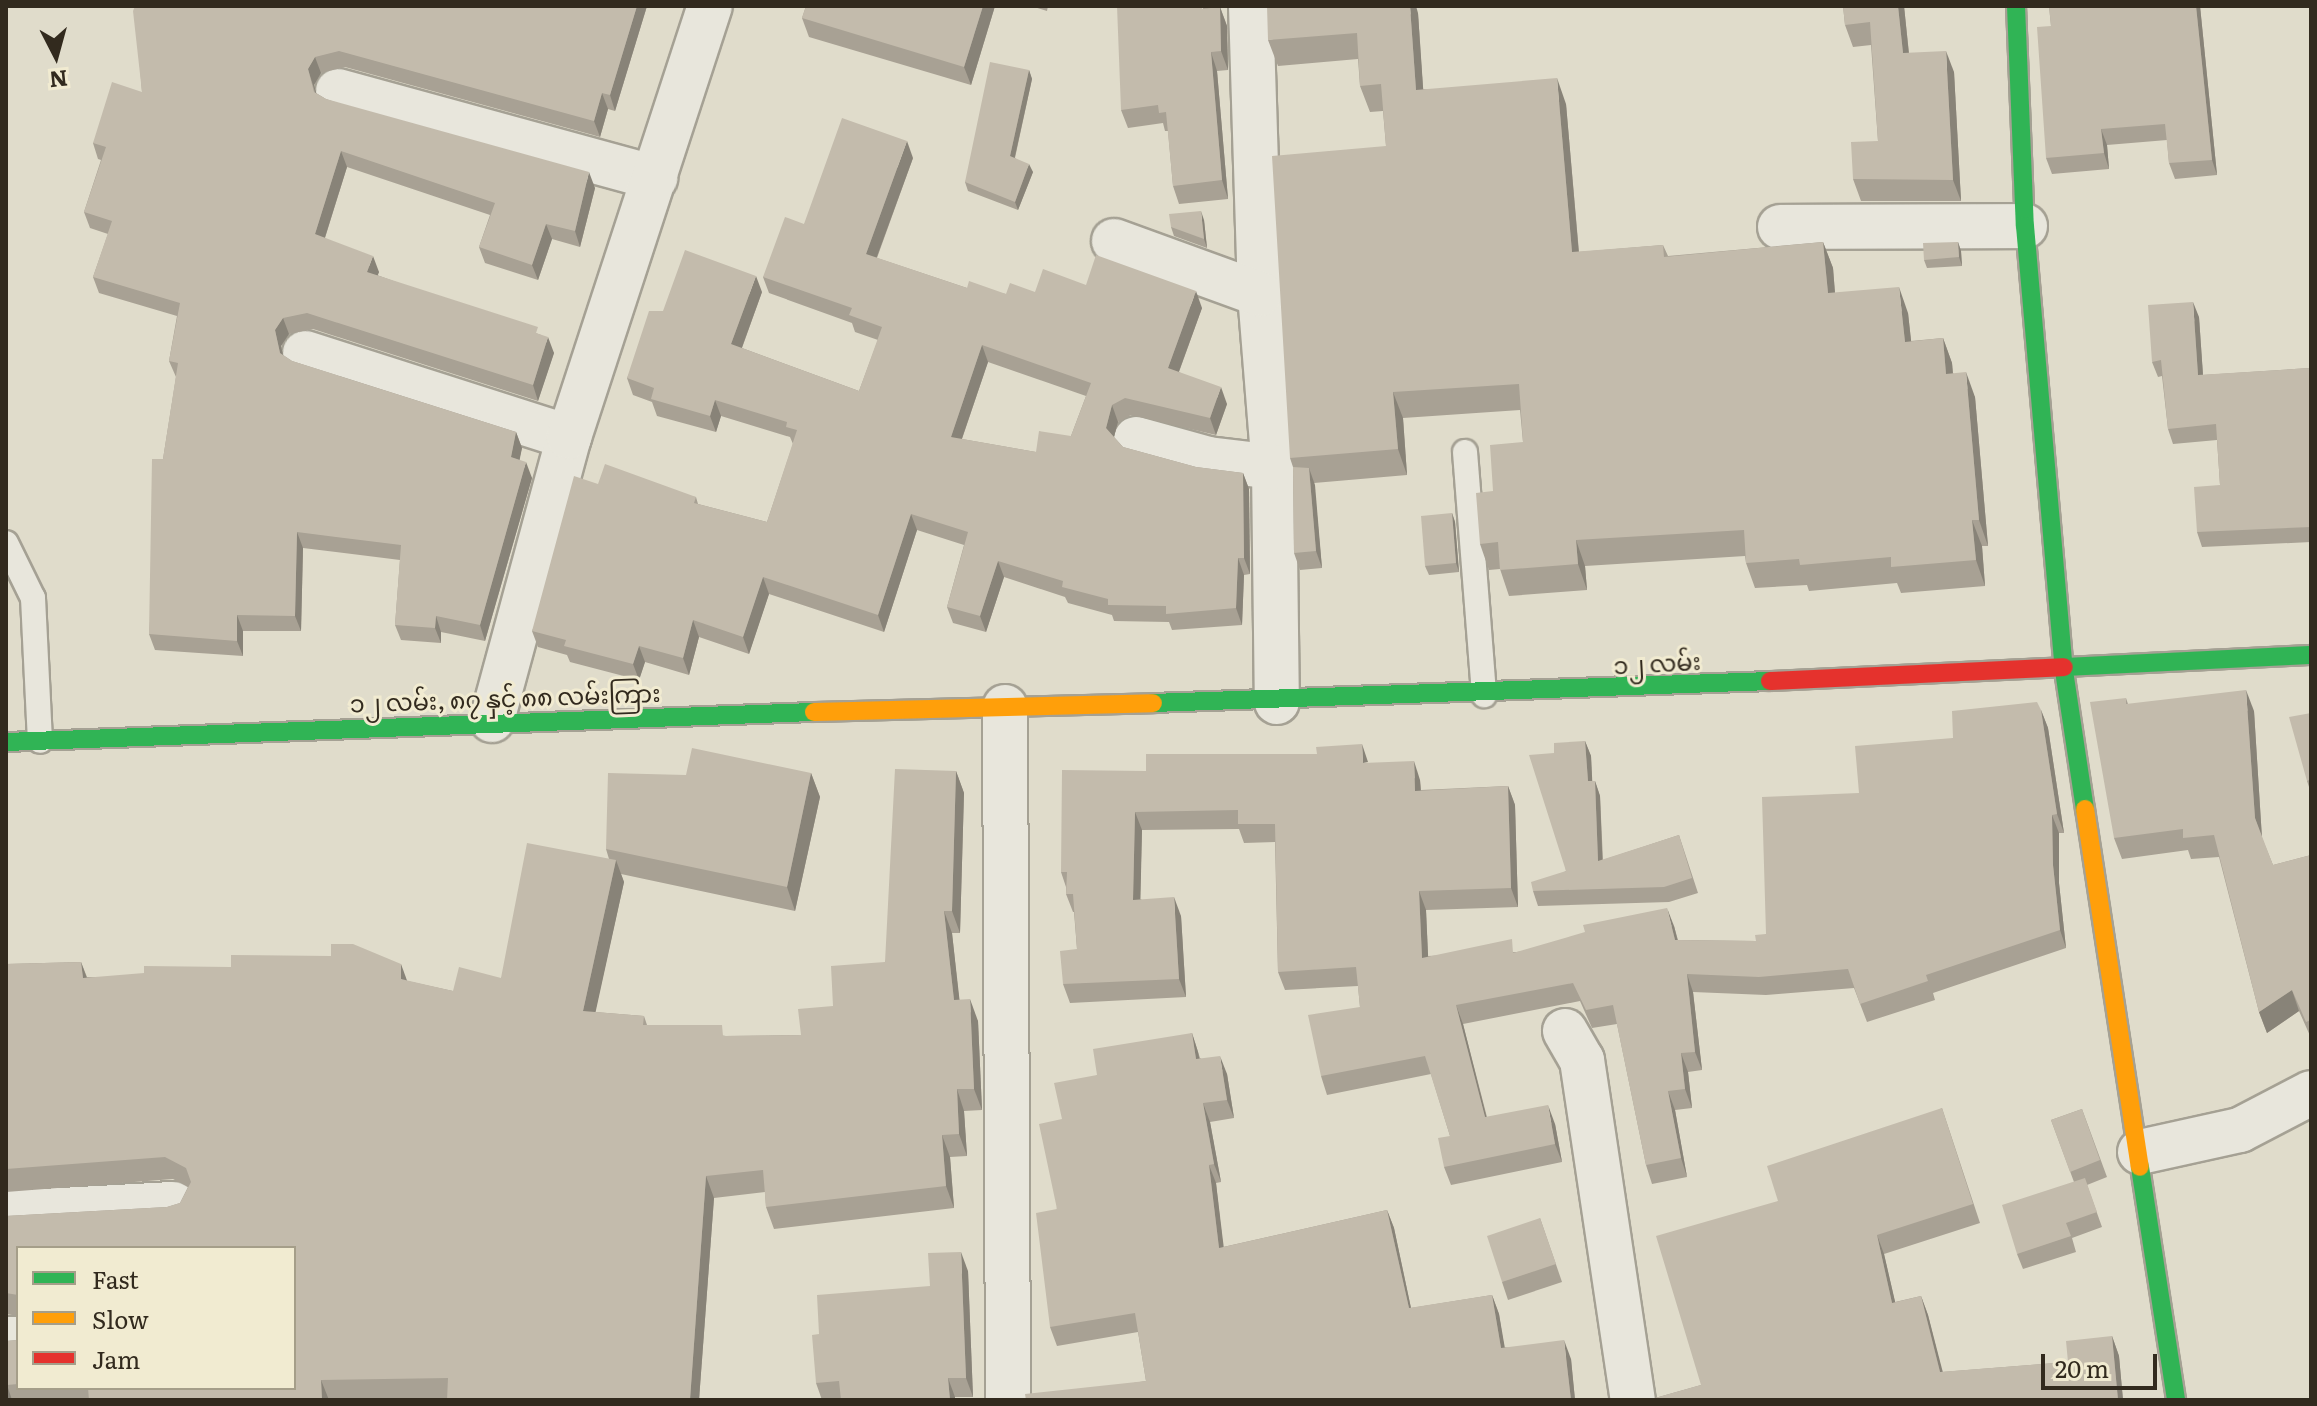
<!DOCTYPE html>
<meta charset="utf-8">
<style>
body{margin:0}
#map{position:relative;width:2317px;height:1406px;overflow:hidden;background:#e0dccb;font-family:Literata,"Noto Sans Myanmar",serif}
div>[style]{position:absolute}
.roads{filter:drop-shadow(2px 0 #a5a194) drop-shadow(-2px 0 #a5a194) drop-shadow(0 2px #a5a194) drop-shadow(0 -2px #a5a194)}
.lane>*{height:24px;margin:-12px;padding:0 12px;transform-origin:12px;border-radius:12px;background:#e8e6dc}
.street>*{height:44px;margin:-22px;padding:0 22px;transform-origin:22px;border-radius:22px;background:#e8e6dc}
.fast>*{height:18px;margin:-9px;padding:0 9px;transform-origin:9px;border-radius:9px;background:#30b455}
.slow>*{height:18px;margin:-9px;padding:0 9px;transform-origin:9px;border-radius:9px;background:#ff9f0a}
.jam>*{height:18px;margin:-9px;padding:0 9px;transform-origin:9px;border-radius:9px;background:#e5322d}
.wall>*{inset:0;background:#a8a194}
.shaded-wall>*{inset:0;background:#888378}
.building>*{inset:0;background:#c3bbac}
span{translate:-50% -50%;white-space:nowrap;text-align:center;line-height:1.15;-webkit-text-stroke:6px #f1ebd1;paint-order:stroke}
.street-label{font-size:24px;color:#322a1e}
.frame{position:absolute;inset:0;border:8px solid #322a1e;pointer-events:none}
.legend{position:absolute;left:16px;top:1246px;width:280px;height:144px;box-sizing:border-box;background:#f1ebd1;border:2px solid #a59e89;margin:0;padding:10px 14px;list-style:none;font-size:24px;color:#322a1e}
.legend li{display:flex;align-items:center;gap:16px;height:40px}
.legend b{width:40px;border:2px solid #a59e89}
.north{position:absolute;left:16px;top:16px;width:80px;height:80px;-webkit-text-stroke:6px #f1ebd1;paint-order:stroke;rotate:174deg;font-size:22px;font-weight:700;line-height:32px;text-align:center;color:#322a1e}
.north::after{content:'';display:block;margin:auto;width:28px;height:36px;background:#322a1e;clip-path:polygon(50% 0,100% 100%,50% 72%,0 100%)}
.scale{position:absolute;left:2041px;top:1354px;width:116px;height:36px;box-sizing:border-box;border:4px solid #322a1e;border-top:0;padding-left:10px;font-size:24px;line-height:28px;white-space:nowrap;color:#322a1e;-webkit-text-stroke:6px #f1ebd1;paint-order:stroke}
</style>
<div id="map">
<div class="roads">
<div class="lane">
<div style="left:1465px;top:452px;width:244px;rotate:85.5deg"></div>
<div style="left:6px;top:543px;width:61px;rotate:63.9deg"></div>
<div style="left:33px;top:598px;width:143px;rotate:87.2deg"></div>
</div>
<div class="street">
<div style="left:1251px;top:6px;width:288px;rotate:88.2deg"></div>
<div style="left:1260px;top:294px;width:174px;rotate:85.4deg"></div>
<div style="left:1274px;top:467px;width:235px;rotate:89.3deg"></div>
<div style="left:338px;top:91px;width:329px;rotate:15.3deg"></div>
<div style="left:1780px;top:227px;width:245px;rotate:-0.2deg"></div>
<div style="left:1114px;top:241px;width:155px;rotate:20deg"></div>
<div style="left:305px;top:353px;width:277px;rotate:17.7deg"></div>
<div style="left:1136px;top:439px;width:75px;rotate:15.5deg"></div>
<div style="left:1208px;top:459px;width:66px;rotate:6.9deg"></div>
<div style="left:1005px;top:707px;width:693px;rotate:89.75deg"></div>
<div style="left:492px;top:720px;width:293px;rotate:-74.8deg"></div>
<div style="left:569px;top:437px;width:453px;rotate:-71.9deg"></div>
<div style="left:1565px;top:1031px;width:34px;rotate:60deg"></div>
<div style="left:1582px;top:1060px;width:344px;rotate:81.5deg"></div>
<div style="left:2140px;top:1152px;width:102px;rotate:-12.4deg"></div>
<div style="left:2240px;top:1130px;width:80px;rotate:-27.5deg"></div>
<div style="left:6px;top:1213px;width:168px;rotate:-3.1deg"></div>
<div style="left:6px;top:1339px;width:12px"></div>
</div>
<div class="fast">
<div style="left:2016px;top:6px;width:220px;rotate:87.7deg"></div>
<div style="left:2025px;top:226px;width:440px;rotate:85deg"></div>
<div style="left:2063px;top:664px;width:147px;rotate:81.4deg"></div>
<div style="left:2064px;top:667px;width:247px;rotate:-2.8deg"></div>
<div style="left:1153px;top:703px;width:617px;rotate:-2.04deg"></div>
<div style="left:6px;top:742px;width:809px;rotate:-2.13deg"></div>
<div style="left:2140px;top:1167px;width:236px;rotate:81.2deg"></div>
</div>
<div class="slow">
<div style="left:814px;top:712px;width:339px;rotate:-1.5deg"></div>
<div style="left:2085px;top:809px;width:362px;rotate:81.3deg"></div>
</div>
<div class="jam">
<div style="left:1770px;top:681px;width:294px;rotate:-2.7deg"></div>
</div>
</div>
<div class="wall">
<div style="clip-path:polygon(135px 6px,647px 6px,615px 111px,608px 109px,600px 137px,345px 67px,321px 73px,314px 85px,316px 93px,326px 99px,595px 188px,580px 247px,552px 239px,538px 280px,485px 263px,479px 247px,490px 215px,347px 167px,325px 238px,379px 272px,377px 275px,541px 335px,554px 353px,538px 401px,313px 329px,289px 334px,281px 346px,283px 355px,292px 361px,516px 432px,522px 448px,519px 460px,532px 478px,485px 641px,441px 632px,441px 643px,401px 640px,395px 625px,400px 560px,303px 548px,301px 631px,243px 631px,243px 656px,155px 650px,149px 634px,163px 459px,176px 377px,169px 361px,177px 316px,99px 293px,93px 277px,108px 234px,90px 228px,84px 212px,101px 160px,98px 159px,93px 143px,142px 92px)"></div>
<div style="clip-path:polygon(806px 6px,995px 6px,971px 85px,809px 37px,802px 18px)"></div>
<div style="clip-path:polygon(1031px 6px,1048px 6px,1047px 11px)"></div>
<div style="clip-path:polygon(1205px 6px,1206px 8px,1220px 7px,1227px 26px,1228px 70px,1217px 71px,1228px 199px,1179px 204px,1173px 186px,1168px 131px,1165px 131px,1163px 123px,1128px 128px,1121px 110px)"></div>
<div style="clip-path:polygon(1843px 6px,1904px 6px,1909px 53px,1954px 72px,1961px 201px,1861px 201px,1853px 179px,1878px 141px,1871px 45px,1853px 47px,1845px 25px)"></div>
<div style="clip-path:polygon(2049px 6px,2200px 6px,2217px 175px,2175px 179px,2169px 163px,2167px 140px,2107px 145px,2109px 169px,2052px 174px,2046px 158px,2051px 26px)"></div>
<div style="clip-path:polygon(1418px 13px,1423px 89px,1566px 104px,1579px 252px,1663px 245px,1668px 256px,1823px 242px,1833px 268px,1835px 293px,1908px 313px,1911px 341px,1943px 338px,1952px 363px,1953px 373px,1975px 397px,1988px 546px,1982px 546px,1985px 586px,1901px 593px,1897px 583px,1809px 591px,1807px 585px,1755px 588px,1746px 563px,1745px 556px,1585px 566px,1587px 590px,1509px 596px,1500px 569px,1489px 570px,1480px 544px,1493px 491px,1523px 442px,1520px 410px,1403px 418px,1407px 475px,1314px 483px,1322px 568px,1300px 570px,1294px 553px,1293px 467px,1290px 458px,1386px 146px,1383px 111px,1370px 112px,1360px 86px,1358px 59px,1278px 66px,1268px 40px)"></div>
<div style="clip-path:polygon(1029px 70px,1032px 79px,1015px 158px,1033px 172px,1018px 210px,968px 191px,965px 182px)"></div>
<div style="clip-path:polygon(evenodd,913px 158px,877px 258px,967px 288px,1006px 294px,1035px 292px,1086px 285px,1202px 308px,1179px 372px,1227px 404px,1216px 435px,1131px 415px,1118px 422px,1114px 437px,1123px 447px,1196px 467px,1243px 473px,1249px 489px,1250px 574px,1244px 575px,1242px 625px,1172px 630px,1169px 622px,1114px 621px,1112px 615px,1068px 603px,1065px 597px,1004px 577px,986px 632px,953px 623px,947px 607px,964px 545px,917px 530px,884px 632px,769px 594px,749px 654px,699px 637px,689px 675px,645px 662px,639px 680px,570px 662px,567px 655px,538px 647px,532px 631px,598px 484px,696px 497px,698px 504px,767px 522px,793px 444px,790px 437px,721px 416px,716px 432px,657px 416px,652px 402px,633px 395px,627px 378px,663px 311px,762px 292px,742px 348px,859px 391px,878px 340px,855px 332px,852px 323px,769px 293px,763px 277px,804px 224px,913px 158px,988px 362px,1086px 396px,1071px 436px,1036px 452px,962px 439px,988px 362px)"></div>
<div style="clip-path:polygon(1204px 220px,1207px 248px,1174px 236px,1171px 227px)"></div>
<div style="clip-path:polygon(1958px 242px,1961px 251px,1962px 266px,1927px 268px,1924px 260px)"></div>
<div style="clip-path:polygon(2199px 317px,2203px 375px,2310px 368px,2311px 542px,2202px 547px,2197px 532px,2220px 485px,2217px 440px,2173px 444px,2168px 429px,2162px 376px,2158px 377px,2152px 362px)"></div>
<div style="clip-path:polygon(1452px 513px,1455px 522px,1459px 572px,1429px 575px,1425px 566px)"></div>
<div style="clip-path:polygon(2126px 698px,2128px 704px,2254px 711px,2262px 838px,2273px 865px,2311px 855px,2311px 1038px,2299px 1011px,2267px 1033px,2259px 1012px,2219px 857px,2191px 859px,2188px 850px,2122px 859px,2114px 838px)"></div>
<div style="clip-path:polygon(2041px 710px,2048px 728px,2064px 833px,2059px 833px,2059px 883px,2066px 948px,1933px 993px,1935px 1000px,1867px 1022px,1854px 988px,1766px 995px,1693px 992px,1702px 1070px,1688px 1072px,1692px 1108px,1675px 1110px,1687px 1177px,1652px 1184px,1646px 1165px,1617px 1024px,1592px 1028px,1580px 1001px,1463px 1024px,1487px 1117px,1555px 1124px,1562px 1162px,1451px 1185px,1444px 1167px,1450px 1136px,1431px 1074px,1327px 1095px,1321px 1076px,1360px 1007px,1358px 986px,1285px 990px,1278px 972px,1275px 842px,1244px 843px,1239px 829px,1142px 830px,1140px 899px,1181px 916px,1186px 997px,1070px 1003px,1063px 984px,1077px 949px,1074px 912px,1073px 912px,1066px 894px,1066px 887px,1061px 872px,1146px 771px,1368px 763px,1420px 780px,1421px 790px,1508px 786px,1515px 805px,1518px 907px,1426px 910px,1428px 956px,1517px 952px,1674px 926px,1678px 940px,1756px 941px,1766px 934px,1859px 793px,1953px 738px)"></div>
<div style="clip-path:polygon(2311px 713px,2311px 793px,2307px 781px)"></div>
<div style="clip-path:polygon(1585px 741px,1591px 756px,1592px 781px,1595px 781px,1600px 796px,1603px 860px,1679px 835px,1698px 893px,1669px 902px,1538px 906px,1533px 891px,1566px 871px,1554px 753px)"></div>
<div style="clip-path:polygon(956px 771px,964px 793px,960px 933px,952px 933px,959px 999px,978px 1021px,982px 1110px,964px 1111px,967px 1156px,950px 1157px,954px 1208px,774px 1229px,766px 1207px,765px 1192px,714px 1198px,699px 1400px,6px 1400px,6px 1341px,18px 1340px,18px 1388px,294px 1388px,18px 1248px,18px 1316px,6px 1314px,6px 1216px,167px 1207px,180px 1203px,188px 1187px,173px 1179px,6px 1192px,6px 964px,81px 962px,87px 977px,407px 981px,453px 991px,501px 978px,609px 859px,606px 849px,686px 775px,811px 773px,820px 797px,795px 911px,621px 874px,624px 882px,595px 1012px,644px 1016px,647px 1025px,726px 1036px,801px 1035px,885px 962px)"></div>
<div style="clip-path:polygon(1192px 1033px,1200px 1058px,1227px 1074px,1234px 1118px,1210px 1122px,1221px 1182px,1216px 1183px,1223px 1247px,1387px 1210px,1394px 1228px,1411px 1308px,1492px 1295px,1499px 1314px,1504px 1347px,1571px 1359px,1575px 1400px,1026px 1400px,1146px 1381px,1138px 1332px,1057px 1346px,1050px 1327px,1062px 1119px,1097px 1075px)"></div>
<div style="clip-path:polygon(1942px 1108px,1980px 1223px,1884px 1254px,1895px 1302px,1921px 1296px,1928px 1315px,1942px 1372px,2068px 1362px,2112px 1336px,2119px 1356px,2123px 1400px,1648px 1400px,1701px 1385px,1778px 1201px)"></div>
<div style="clip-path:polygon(2082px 1109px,2107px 1177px,2087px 1185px,2102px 1227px,2072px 1238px,2076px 1252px,2023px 1269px,2017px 1254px,2074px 1182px,2051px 1120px)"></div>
<div style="clip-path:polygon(1540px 1218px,1562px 1282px,1508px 1300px,1502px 1282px)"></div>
<div style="clip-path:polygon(968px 1271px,973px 1397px,955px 1397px,955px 1400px,822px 1400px,816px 1383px,819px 1334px)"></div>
</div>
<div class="shaded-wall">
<div style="clip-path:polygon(637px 6px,647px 6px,615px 111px,610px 95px)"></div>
<div style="clip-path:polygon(983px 6px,995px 6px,971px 85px,964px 67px)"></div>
<div style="clip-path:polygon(1410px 6px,1416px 6px,1418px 13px,1425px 116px,1416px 90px)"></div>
<div style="clip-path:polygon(1898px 6px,1904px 6px,1911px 75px,1903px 53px)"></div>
<div style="clip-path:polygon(2196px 6px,2200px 6px,2217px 175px,2212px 160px)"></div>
<div style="clip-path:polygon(1220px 7px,1227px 26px,1228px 70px,1221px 51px)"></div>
<div style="clip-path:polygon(1946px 51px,1954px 72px,1961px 201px,1953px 180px)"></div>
<div style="clip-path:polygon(1211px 52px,1217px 71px,1228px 199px,1222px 180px)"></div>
<div style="clip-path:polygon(315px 57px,321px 73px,314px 85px,320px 108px,308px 69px)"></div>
<div style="clip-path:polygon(1029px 70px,1032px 79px,1013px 165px,1010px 156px)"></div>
<div style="clip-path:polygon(1557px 78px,1566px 104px,1581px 278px,1572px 252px)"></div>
<div style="clip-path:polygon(602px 93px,608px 109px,600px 137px,594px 121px)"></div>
<div style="clip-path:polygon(2101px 129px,2107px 145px,2109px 169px,2104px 153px)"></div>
<div style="clip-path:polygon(907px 141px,913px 158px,872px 270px,866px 254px)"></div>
<div style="clip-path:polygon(341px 151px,347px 167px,321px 250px,315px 234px)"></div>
<div style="clip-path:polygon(1029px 164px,1033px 172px,1018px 210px,1015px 202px)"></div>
<div style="clip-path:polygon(589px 172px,595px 188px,580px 247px,575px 231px)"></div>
<div style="clip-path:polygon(1201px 211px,1204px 220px,1207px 248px,1204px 239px)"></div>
<div style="clip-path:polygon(546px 224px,552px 239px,538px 280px,532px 265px)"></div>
<div style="clip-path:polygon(1823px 242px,1833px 268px,1837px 319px,1828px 293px)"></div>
<div style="clip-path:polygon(1958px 242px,1961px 251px,1962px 266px,1959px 257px)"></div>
<div style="clip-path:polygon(373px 256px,379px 272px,373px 288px,367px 272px)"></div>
<div style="clip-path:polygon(756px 276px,762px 292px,737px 361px,731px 344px)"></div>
<div style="clip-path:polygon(1899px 287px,1908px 313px,1914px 367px,1905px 342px)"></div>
<div style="clip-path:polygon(1196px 291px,1202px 308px,1174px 385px,1168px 368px)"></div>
<div style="clip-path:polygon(2193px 302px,2199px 317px,2204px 390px,2198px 375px)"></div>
<div style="clip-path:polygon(283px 318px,289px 334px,281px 346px,286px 369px,280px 353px,275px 330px)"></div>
<div style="clip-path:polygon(548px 337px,554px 353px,538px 401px,533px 385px)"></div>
<div style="clip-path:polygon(1943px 338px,1952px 363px,1955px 400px,1946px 374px)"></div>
<div style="clip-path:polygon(982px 345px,988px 362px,957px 453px,951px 437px)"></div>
<div style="clip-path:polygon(1966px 372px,1975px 397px,1988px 546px,1979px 520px)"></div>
<div style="clip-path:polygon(1221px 387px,1227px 404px,1216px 435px,1210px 418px)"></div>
<div style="clip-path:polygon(1393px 392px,1403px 418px,1407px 475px,1398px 449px)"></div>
<div style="clip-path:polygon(715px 400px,721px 416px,716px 432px,710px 416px)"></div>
<div style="clip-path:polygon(1112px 405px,1118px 422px,1112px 444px,1106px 428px)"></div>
<div style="clip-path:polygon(516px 432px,522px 448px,517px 473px,511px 457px)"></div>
<div style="clip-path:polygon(526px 462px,532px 478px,485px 641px,480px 625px)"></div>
<div style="clip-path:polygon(1309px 468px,1315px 485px,1322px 568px,1316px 551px)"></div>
<div style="clip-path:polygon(1243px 473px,1249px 489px,1250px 574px,1244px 558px)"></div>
<div style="clip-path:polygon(1452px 513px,1455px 522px,1459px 572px,1456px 563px)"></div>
<div style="clip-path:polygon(911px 514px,917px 530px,884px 632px,878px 615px)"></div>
<div style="clip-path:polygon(1972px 520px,1982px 546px,1985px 586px,1976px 560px)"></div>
<div style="clip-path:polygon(297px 532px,303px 548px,301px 631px,295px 616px)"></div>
<div style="clip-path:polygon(1576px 540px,1585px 566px,1587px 590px,1578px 564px)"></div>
<div style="clip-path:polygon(1238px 558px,1244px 575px,1242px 625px,1236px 608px)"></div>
<div style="clip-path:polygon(998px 561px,1004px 577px,986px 632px,980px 616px)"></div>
<div style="clip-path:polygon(763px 577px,769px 594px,749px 654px,743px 637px)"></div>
<div style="clip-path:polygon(237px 615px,243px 631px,243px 656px,237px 641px)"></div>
<div style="clip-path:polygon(436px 616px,441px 632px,441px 643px,435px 628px)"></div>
<div style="clip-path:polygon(693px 620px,699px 637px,689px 675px,683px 658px)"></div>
<div style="clip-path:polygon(639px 646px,645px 662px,639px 680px,633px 664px)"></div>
<div style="clip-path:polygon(2246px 690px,2254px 711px,2262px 839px,2255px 818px)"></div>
<div style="clip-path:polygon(2041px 710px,2048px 728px,2064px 833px,2057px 814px)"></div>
<div style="clip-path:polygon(1585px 741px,1591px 756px,1593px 796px,1588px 781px)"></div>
<div style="clip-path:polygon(1362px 744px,1368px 762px,1363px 763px)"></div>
<div style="clip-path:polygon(1414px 761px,1420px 780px,1422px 809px,1415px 791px)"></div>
<div style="clip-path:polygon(956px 771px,964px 793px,960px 933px,952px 911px)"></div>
<div style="clip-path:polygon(811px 773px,820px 797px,795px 911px,787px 887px)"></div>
<div style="clip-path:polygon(1595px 781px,1600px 796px,1603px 876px,1598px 861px)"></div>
<div style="clip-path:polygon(1508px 786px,1515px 805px,1518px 907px,1511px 888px)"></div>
<div style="clip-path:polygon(1135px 812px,1142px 830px,1140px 918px,1133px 900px)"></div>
<div style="clip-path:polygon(2052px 815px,2059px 833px,2059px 883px,2066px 948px,2060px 930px,2053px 865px)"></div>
<div style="clip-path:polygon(616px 860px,624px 882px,591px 1033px,583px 1011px)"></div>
<div style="clip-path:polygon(1419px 891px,1426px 910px,1429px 976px,1422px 958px)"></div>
<div style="clip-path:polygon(1174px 897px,1181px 916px,1186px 997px,1179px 979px)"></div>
<div style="clip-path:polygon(1667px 908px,1674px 926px,1682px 958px,1675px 940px)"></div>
<div style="clip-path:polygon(944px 911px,952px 933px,962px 1022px,954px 1000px)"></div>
<div style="clip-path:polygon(81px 962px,89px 984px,83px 978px)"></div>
<div style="clip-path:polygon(401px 964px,409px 986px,401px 979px)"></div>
<div style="clip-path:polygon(1687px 974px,1693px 992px,1702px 1070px,1695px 1052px)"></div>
<div style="clip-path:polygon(2292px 990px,2299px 1011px,2267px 1033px,2259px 1012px)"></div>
<div style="clip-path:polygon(970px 999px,978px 1021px,982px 1110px,974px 1089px)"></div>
<div style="clip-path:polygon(1456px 1005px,1463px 1024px,1491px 1135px,1485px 1117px)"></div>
<div style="clip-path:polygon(1192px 1033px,1198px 1052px,1203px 1078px,1196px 1059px)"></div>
<div style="clip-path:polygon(1681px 1053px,1688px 1072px,1692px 1108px,1685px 1089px)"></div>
<div style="clip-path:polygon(1220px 1056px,1227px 1074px,1234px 1118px,1227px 1100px)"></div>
<div style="clip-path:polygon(957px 1089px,964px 1111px,967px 1156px,959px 1134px)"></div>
<div style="clip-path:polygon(1668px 1091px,1675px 1110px,1687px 1177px,1681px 1158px)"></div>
<div style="clip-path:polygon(1203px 1103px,1210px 1122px,1221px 1182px,1214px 1164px)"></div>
<div style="clip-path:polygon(1548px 1105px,1555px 1124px,1562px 1162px,1555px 1144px)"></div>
<div style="clip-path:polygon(942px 1135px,950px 1157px,954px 1208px,946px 1186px)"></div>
<div style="clip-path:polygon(1209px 1165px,1216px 1183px,1226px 1266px,1219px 1248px)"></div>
<div style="clip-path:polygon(706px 1176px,714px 1198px,699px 1400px,690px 1400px)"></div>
<div style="clip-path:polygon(1387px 1210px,1394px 1228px,1415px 1327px,1409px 1308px)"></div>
<div style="clip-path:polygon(1877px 1235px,1884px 1254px,1900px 1323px,1892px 1303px)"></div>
<div style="clip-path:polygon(961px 1252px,968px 1271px,973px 1397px,966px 1378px)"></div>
<div style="clip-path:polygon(1492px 1295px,1499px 1314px,1508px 1366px,1501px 1348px)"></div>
<div style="clip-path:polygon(1921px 1296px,1928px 1315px,1948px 1392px,1940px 1372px)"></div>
<div style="clip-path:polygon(2112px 1336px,2119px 1356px,2123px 1400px,2118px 1400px)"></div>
<div style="clip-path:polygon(1564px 1340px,1571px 1359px,1575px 1400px,1571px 1400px)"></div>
<div style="clip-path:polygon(948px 1378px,955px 1397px,955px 1400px,950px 1400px)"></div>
<div style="clip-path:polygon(321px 1380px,329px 1400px,322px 1400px)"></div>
<div style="clip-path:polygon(7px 1385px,12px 1400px,8px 1400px)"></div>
</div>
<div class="building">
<div style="clip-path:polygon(135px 6px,637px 6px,610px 95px,602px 93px,594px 121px,339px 51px,315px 57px,308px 69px,314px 92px,326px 99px,589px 172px,575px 231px,546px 224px,532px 265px,479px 247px,495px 203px,341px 151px,315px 234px,373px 256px,367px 272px,538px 327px,536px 333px,548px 337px,533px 385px,307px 313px,283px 318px,275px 330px,280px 353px,292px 361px,516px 432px,511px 457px,526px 462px,480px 625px,436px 616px,435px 628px,395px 625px,401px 545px,297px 532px,295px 616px,237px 615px,237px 641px,149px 634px,152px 459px,163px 459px,178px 363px,169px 361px,180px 303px,93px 277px,112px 221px,84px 212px,106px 147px,93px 143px,112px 82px,142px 92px,133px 11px)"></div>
<div style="clip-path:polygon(806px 6px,983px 6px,964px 67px,802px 18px)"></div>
<div style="clip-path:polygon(1117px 6px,1202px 6px,1202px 9px,1220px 7px,1221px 51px,1211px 52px,1222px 180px,1173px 186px,1166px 112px,1159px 113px,1158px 105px,1121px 110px)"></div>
<div style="clip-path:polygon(1267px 6px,1410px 6px,1416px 90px,1557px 78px,1572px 252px,1663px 245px,1664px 257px,1823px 242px,1828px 293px,1899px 287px,1905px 342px,1943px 338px,1946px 374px,1966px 372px,1979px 520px,1972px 520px,1976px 560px,1891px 567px,1891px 557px,1800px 565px,1799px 559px,1746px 563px,1744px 530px,1576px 540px,1578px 564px,1500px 570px,1498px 542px,1480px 544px,1476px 493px,1493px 491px,1490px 445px,1523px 442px,1519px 384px,1393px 392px,1398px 449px,1290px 458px,1272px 156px,1386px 146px,1381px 84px,1360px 86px,1357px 33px,1268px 40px)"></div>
<div style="clip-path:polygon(1843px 6px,1898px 6px,1903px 53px,1946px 51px,1953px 180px,1853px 179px,1851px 142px,1878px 141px,1870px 22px,1845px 25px)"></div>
<div style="clip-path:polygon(2049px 6px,2196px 6px,2212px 160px,2169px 163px,2165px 124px,2101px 129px,2104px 153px,2046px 158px,2037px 27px,2051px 26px)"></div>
<div style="clip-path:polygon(990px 62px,1029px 70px,1010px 156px,1029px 164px,1015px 202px,965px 182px)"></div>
<div style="clip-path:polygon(evenodd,842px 118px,907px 141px,866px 254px,967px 288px,969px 281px,1006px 294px,1010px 283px,1035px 292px,1043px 269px,1086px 285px,1096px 255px,1196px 291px,1168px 368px,1221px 387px,1210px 418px,1125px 398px,1112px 405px,1106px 428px,1123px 447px,1196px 467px,1243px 473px,1244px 558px,1238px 558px,1236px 608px,1166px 614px,1166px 606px,1108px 605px,1108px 599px,1062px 587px,1063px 581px,998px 561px,980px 616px,947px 607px,968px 532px,911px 514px,878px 615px,763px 577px,743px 637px,693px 620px,683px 658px,639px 646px,633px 664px,564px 646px,566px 640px,532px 631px,574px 476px,598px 484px,605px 464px,696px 497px,694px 503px,767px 522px,797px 430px,786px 427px,787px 422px,715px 400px,710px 416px,651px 399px,654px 388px,627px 378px,649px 311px,663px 311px,685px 250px,756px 276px,731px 344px,859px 391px,882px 327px,849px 315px,852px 308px,763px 277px,785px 217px,804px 224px,842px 118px,982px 345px,1091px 383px,1071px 436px,1039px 431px,1036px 452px,951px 437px,982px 345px)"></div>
<div style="clip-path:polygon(1201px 211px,1204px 239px,1171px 227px,1169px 214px)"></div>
<div style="clip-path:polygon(1958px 242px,1959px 257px,1924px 260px,1923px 243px)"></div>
<div style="clip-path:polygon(2193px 302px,2198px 375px,2310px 368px,2311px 527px,2197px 532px,2194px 487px,2220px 485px,2216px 424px,2168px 429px,2161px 360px,2152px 362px,2148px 305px)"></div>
<div style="clip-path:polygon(1293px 467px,1309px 468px,1316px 551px,1294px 553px)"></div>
<div style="clip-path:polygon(1452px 513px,1456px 563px,1425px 566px,1421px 516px)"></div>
<div style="clip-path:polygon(2246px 690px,2255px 818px,2273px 865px,2311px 855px,2311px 1020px,2306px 1022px,2292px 990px,2259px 1012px,2214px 835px,2183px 838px,2183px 829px,2114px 838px,2090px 702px,2126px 698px,2126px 704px)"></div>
<div style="clip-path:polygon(2037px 702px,2041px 710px,2057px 814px,2052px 815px,2053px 865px,2060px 930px,1926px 975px,1928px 981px,1860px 1004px,1848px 969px,1759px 977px,1687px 974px,1695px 1052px,1681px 1053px,1685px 1089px,1668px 1091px,1681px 1158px,1646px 1165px,1613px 1005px,1586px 1010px,1573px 983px,1456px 1005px,1485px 1117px,1548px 1105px,1555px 1144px,1444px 1167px,1438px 1138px,1450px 1136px,1425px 1056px,1321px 1076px,1308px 1015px,1360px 1007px,1356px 967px,1278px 972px,1275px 824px,1238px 824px,1238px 810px,1135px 812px,1133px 900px,1174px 897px,1179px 979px,1063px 984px,1060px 951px,1077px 949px,1073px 894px,1066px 894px,1067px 872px,1061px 872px,1062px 770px,1146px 771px,1146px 754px,1317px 754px,1316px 747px,1362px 744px,1363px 763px,1414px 761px,1415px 791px,1508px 786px,1511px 888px,1419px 891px,1422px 958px,1512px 939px,1513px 953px,1585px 932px,1583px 925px,1667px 908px,1675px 940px,1756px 941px,1755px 935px,1766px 934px,1762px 797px,1859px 793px,1855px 746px,1953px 738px,1952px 711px)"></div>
<div style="clip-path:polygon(2311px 713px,2311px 779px,2307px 781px,2289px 717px)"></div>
<div style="clip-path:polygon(1585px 741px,1588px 781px,1595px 781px,1598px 861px,1679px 835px,1692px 878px,1664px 887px,1533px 891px,1531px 882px,1566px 871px,1529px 755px,1554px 753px,1554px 743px)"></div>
<div style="clip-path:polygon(692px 748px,811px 773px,787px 887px,606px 849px,608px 773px,686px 775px)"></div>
<div style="clip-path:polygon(895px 769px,956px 771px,952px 911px,944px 911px,954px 1000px,970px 999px,974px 1089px,957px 1089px,959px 1134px,942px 1135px,946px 1186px,766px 1207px,763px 1170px,706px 1176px,690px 1400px,447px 1400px,448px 1378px,321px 1380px,322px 1400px,89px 1400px,88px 1388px,294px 1388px,294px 1248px,18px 1248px,18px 1295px,6px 1293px,6px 1216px,167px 1207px,180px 1203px,191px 1182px,186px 1168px,165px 1157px,6px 1169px,6px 964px,81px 962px,83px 978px,144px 973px,144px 966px,231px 967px,231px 955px,331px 956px,331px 944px,353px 944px,401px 964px,401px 979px,453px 991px,459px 967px,501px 978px,527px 843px,616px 860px,583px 1011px,644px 1016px,643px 1025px,722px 1025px,723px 1036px,801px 1035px,798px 1009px,833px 1006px,831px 966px,885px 962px)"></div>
<div style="clip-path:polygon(1192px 1033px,1196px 1059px,1220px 1056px,1227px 1100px,1203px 1103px,1214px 1164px,1209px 1165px,1219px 1248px,1387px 1210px,1409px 1308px,1492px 1295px,1501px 1348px,1564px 1340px,1571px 1400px,1026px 1400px,1025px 1394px,1146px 1381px,1135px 1313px,1050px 1327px,1036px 1213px,1057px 1209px,1039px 1124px,1062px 1119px,1054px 1083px,1097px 1075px,1093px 1049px)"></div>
<div style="clip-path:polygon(1942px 1108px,1973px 1204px,1877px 1235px,1892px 1303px,1921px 1296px,1940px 1372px,2068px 1362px,2066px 1341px,2112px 1336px,2118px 1400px,1648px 1400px,1701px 1385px,1656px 1236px,1778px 1201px,1767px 1166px)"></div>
<div style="clip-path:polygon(2082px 1109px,2100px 1160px,2070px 1172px,2051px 1120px)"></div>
<div style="clip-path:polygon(2085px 1178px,2097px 1212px,2066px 1223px,2071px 1236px,2017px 1254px,2002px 1205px)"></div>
<div style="clip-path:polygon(1540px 1218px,1556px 1264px,1502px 1282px,1487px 1236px)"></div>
<div style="clip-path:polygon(961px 1252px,966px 1378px,948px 1378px,950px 1400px,841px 1400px,839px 1381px,816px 1383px,812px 1335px,819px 1334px,817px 1295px,930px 1286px,928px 1253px)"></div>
<div style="clip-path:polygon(18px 1340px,18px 1384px,7px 1385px,8px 1399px,6px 1400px,6px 1341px)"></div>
</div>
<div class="street-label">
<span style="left:1657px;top:662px;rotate:-3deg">၁၂ လမ်း</span>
<span style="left:505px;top:697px;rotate:-2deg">၁၂ လမ်း, ၈၇ နှင့် ၈၈ လမ်းကြား</span>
</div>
<div class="frame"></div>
<ul class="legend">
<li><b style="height:10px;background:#30b455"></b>Fast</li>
<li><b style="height:10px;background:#ff9f0a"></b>Slow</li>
<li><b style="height:10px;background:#e5322d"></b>Jam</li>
</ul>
<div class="north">N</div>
<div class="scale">20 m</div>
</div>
